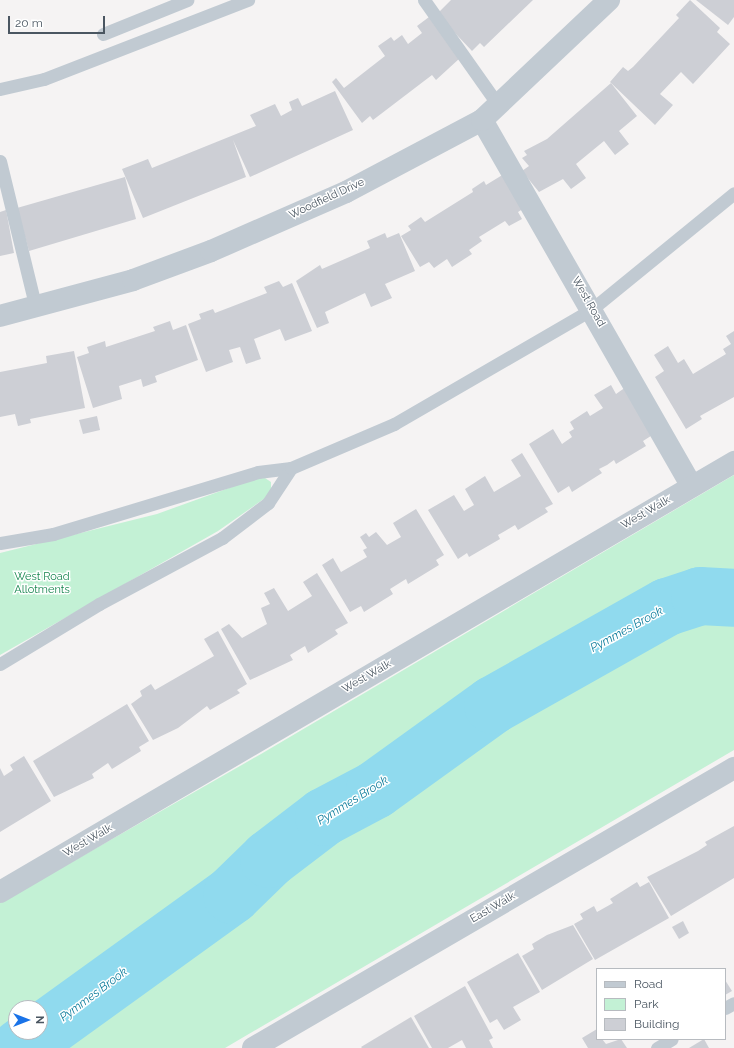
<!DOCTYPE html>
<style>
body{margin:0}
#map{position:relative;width:734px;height:1048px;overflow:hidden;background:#f5f3f3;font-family:Raleway,sans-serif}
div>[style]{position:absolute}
.green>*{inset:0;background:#c3f1d5}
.river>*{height:58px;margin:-29px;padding:0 29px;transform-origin:29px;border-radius:29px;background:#90daee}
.building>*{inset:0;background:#cdcfd5}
.lane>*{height:13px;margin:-6.5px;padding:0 6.5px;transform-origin:6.5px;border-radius:6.5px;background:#c1cad2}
.street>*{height:22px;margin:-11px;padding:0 11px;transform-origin:11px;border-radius:11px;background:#c1cad2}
span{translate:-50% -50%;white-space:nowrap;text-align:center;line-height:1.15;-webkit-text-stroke:3px #fff;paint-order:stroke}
.street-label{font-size:11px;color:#4a5661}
.park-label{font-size:11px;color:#17864f}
.water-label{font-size:12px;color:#0c7c9b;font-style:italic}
.legend{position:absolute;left:596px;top:968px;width:130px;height:72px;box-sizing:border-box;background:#fff;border:1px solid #b7bbc0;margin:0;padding:5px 7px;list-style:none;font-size:12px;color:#4a5661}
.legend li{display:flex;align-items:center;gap:8px;height:20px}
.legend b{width:20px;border:1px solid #b7bbc0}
.north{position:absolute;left:8px;top:1000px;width:40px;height:40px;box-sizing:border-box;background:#fff;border:1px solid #b7bbc0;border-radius:50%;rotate:90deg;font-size:11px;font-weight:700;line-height:16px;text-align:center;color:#4a5661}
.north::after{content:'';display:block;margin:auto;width:14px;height:18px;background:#1a73e8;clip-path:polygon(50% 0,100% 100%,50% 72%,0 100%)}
.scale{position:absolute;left:8px;top:16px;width:97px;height:18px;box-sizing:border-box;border:2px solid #4a5661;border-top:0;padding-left:5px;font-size:12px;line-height:14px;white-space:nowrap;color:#4a5661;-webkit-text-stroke:3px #fff;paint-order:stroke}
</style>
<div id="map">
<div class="green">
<div style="clip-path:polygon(evenodd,734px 475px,734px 750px,225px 1048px,0 1048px,0 903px,261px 754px,734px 475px,16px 1008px,40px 1008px,40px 1032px,16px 1032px,16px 1008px)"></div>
<div style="clip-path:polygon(262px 476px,271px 482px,271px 494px,218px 531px,0 655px,0 553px,157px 514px)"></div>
</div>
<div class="river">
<div style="left:20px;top:1048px;width:261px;rotate:-35.8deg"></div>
<div style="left:232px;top:895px;width:52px;rotate:-44.2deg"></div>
<div style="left:269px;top:859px;width:69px;rotate:-37.4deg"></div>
<div style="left:324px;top:817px;width:58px;rotate:-27.9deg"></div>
<div style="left:375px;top:790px;width:145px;rotate:-35.8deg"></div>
<div style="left:493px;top:705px;width:200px;rotate:-29.4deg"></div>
<div style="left:667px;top:607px;width:35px;rotate:-18deg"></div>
<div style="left:700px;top:596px;width:34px;rotate:3deg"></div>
</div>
<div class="building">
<div style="clip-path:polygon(451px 0,533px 0,484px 47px,480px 43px,472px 51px,437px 14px)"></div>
<div style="clip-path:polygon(690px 0,720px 28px,717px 32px,730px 44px,693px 84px,681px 72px,660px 94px,673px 105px,655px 125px,610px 82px,623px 67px,628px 71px,633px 67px,679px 18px,676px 15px)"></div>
<div style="clip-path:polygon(696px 0,734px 0,734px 17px,728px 25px)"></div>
<div style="clip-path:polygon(429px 17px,460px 58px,436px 80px,432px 75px,373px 120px,370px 116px,362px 123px,332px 82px,336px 78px,344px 88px,385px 56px,378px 46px,391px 37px,394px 41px,402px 35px,408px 44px,422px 33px,417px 26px)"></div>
<div style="clip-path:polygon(611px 83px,637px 116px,619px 131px,629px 144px,615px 155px,604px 141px,576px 164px,586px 178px,571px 189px,563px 179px,539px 192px,522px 171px,529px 166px,522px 158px,527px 155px,524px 151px,547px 139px)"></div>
<div style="clip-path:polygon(335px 91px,353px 130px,250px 177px,233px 140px,246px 177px,143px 218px,122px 169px,148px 159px,152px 168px,256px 126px,250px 115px,275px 104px,281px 116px,292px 110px,289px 102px,298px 98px,302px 106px)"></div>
<div style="clip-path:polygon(504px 174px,526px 207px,518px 212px,522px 219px,509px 226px,505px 221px,479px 237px,482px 241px,469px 250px,472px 254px,452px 267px,447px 259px,434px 268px,429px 262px,420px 267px,401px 236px,411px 230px,408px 226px,421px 217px,425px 222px,473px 192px,472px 189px,484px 181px,486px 185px)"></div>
<div style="clip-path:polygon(125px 177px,136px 219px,29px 251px,17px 208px)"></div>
<div style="clip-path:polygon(6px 210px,14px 253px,0 256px,0 212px)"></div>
<div style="clip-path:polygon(385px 233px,387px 238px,399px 233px,415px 271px,385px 284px,392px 298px,371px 307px,365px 293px,325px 312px,329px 323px,317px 328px,296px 281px,320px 265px,322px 269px,370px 248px,367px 241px)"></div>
<div style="clip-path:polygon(279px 281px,283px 287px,292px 283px,312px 331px,285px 341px,280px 329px,254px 339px,261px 359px,246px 364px,240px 347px,229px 350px,233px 362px,206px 372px,188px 324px,201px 319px,199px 314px,213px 309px,215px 313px,267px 293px,264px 287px)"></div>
<div style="clip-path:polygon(170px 321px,173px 330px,186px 325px,198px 360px,155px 376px,157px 382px,143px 387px,141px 379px,119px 386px,122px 399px,93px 408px,77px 357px,89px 353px,87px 347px,105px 341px,106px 347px,155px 331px,153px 327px)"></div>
<div style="clip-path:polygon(734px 331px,734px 397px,700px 416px,702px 419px,686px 429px,655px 377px,664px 371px,654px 355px,668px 346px,678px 363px,684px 359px,693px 374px,726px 354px,723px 349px,731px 344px,726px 336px)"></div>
<div style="clip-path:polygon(74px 351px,85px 408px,30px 419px,31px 423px,18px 426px,15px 414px,0 417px,0 372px,47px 363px,46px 356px)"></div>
<div style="clip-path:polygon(611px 385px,616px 394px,626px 387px,654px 434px,643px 441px,646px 446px,616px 464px,614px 460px,607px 465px,599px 469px,602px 473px,572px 492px,569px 486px,558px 493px,529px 444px,553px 429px,562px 444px,572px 437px,569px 432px,574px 429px,570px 422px,587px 411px,590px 416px,603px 408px,594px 395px)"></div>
<div style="clip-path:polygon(97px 416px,100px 430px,83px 434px,79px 420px)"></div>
<div style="clip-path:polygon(522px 453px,553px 504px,545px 508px,548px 512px,518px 530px,515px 525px,505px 531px,498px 535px,500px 539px,469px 557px,467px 553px,458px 559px,428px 510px,454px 495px,464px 511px,474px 505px,465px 489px,485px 476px,494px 492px,521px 476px,511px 460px)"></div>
<div style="clip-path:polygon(416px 509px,444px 555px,436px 560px,439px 565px,408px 584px,406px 579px,390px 589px,393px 594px,364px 612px,361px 606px,350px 612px,322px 565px,333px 558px,341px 572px,367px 557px,363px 550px,367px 548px,360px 537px,366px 533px,369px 537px,376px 532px,387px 545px,401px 537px,393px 523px)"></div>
<div style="clip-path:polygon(317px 573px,348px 623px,335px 630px,338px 634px,308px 653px,305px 646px,290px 655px,293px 660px,250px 680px,221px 629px,229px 624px,242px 638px,267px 624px,261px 608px,270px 604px,264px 593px,274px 588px,288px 611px,312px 596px,303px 582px)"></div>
<div style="clip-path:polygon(218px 631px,247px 684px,237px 690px,240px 693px,210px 710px,207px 706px,178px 728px,153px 740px,131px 704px,142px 696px,140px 691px,151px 684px,155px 690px,214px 656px,204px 639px)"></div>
<div style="clip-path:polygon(127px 704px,149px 741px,139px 747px,141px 751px,112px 769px,108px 763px,92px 774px,94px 778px,54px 797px,33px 761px)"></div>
<div style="clip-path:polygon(24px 756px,51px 801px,0 832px,0 768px,4px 776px,13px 770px,10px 765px)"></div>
<div style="clip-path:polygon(734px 826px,734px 878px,671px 916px,647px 877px,698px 851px,707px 845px,705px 842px)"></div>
<div style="clip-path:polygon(637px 882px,640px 887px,649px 882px,669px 918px,595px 960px,574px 924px,583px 919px,580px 914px,594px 906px,597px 912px,613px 903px,610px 899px)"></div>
<div style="clip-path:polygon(683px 921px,689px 933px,679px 939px,672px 927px)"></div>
<div style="clip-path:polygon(573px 925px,593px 959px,542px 990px,522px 956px,534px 949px,532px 944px,547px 935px)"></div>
<div style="clip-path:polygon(518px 953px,540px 992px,513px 1007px,521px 1020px,504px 1030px,497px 1019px,490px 1023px,467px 982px)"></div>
<div style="clip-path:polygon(725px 980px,732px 991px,725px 995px)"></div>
<div style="clip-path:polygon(465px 986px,493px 1038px,489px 1040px,493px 1048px,466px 1048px,462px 1040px,448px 1048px,432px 1048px,414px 1016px)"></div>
<div style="clip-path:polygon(411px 1017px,429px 1048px,362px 1048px,361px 1047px)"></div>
<div style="clip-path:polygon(597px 1029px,597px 1039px,602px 1039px,606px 1044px,621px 1039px,627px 1048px,588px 1048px,582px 1038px)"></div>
<div style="clip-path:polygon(704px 1039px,709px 1048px,689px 1048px)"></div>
</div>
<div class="lane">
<div style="left:424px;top:0;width:128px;rotate:54.8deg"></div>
<div style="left:103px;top:34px;width:91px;rotate:-22deg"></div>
<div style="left:0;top:89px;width:45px;rotate:-12.8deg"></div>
<div style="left:44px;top:79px;width:219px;rotate:-21.2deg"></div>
<div style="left:0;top:161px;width:152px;rotate:76.3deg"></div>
<div style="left:0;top:543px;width:54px;rotate:-9.6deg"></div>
<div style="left:53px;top:534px;width:214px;rotate:-16.8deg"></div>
<div style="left:258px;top:472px;width:33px;rotate:-7deg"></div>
<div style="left:0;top:664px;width:116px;rotate:-31.2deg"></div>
<div style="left:99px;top:604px;width:140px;rotate:-28.2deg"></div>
<div style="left:222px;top:538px;width:58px;rotate:-37.3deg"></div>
<div style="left:268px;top:503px;width:42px;rotate:-56.7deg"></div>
<div style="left:291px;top:468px;width:112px;rotate:-23.1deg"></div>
<div style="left:394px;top:424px;width:229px;rotate:-30.1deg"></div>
<div style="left:592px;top:309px;width:183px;rotate:-39.2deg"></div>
<div style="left:725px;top:1008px;width:10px;rotate:-29deg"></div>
<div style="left:657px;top:1048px;width:17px;rotate:-31deg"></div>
</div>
<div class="street">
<div style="left:482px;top:120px;width:422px;rotate:60.2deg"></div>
<div style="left:0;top:316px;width:138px;rotate:-15.1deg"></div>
<div style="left:133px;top:280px;width:83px;rotate:-20.4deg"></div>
<div style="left:211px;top:251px;width:147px;rotate:-23.6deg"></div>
<div style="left:346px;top:192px;width:154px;rotate:-27.9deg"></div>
<div style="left:482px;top:120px;width:175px;rotate:-43.4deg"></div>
<div style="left:0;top:892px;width:851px;rotate:-30.36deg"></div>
<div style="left:253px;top:1048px;width:557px;rotate:-30.2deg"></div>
</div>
<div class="street-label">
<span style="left:327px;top:199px;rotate:-25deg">Woodfield Drive</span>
<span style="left:588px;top:302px;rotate:60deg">West Road</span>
<span style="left:646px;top:513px;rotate:-30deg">West Walk</span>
<span style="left:367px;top:677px;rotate:-30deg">West Walk</span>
<span style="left:88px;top:841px;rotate:-30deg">West Walk</span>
<span style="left:493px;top:908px;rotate:-30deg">East Walk</span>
</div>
<div class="park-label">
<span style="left:42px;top:584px">West Road<br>Allotments</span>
</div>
<div class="water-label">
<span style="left:627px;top:630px;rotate:-29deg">Pymmes Brook</span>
<span style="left:353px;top:801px;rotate:-32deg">Pymmes Brook</span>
<span style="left:94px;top:995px;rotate:-37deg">Pymmes Brook</span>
</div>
<ul class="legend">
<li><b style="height:5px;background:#c1cad2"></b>Road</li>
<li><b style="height:11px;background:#c3f1d5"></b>Park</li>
<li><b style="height:11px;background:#cdcfd5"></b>Building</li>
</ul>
<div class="north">N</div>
<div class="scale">20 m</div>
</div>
